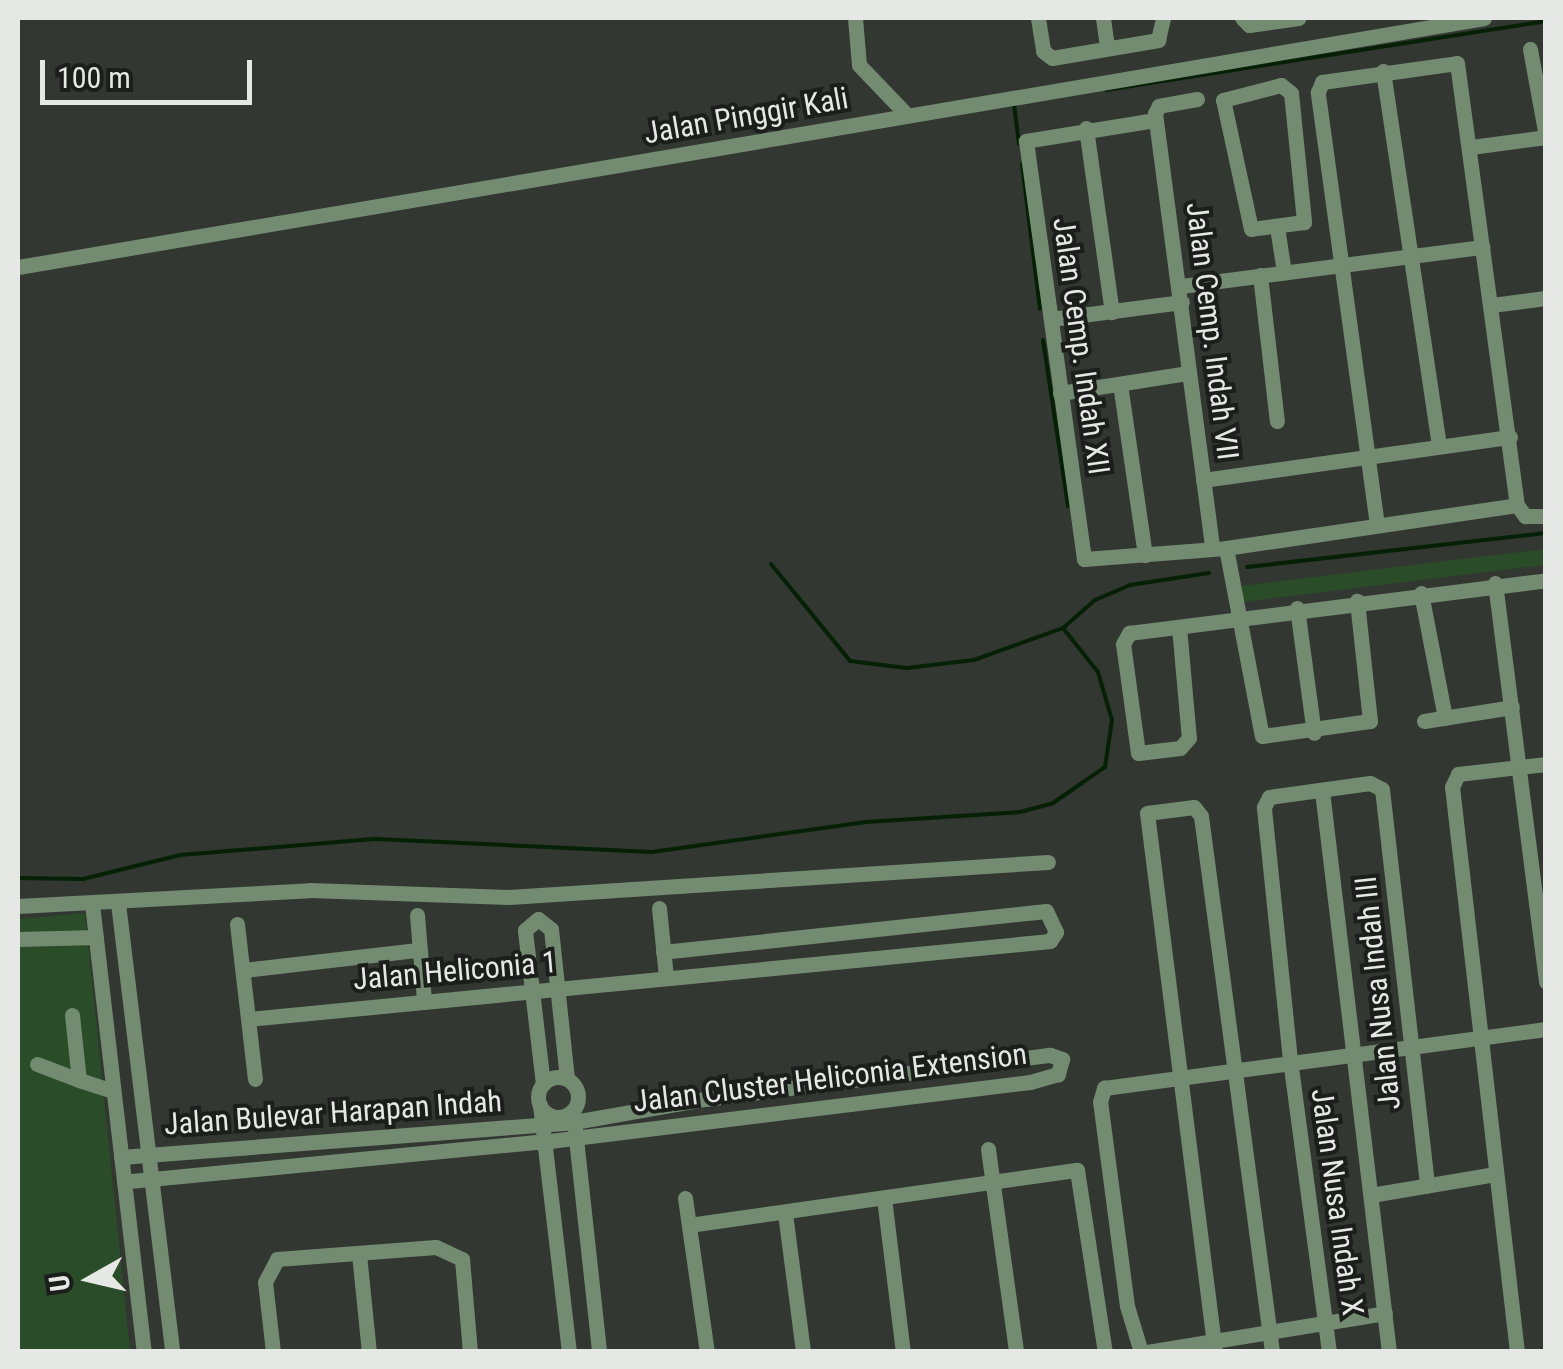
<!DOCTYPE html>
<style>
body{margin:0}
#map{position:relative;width:1563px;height:1369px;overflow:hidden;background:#333732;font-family:"Roboto Condensed",sans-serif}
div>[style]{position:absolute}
.green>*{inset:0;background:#2a4c28}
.stream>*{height:4px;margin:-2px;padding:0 2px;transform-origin:2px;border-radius:2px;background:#052004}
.street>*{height:15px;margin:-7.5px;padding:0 7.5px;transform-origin:7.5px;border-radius:7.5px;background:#738b71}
.street>.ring{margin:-7.5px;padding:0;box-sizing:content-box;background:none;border:15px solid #738b71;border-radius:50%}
span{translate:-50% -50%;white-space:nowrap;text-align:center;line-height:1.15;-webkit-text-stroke:8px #1c1e1c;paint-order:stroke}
.street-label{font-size:30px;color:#e5e8e5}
.frame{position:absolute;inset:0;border:20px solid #e5e8e5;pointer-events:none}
.north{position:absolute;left:40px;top:1229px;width:100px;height:100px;-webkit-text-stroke:8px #1c1e1c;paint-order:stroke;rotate:262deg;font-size:28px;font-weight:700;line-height:40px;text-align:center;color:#e5e8e5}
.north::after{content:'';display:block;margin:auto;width:35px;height:45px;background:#e5e8e5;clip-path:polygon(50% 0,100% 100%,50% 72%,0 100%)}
.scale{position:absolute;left:40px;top:60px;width:212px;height:45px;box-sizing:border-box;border:5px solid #e5e8e5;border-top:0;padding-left:12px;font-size:30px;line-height:35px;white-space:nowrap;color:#e5e8e5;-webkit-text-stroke:8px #1c1e1c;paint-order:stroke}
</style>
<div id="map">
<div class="green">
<div style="clip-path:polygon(1545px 549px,1545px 565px,1232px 603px,1231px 587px)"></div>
<div style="clip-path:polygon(85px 913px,130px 1351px,18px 1351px,18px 919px)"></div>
</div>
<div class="stream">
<div style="left:1106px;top:90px;width:445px;rotate:-8.9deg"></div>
<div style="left:1014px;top:104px;width:40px;rotate:82.9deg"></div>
<div style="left:1022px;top:164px;width:146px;rotate:82.9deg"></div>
<div style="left:1043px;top:340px;width:168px;rotate:81.4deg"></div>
<div style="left:771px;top:564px;width:125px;rotate:50.8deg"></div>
<div style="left:850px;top:661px;width:57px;rotate:7deg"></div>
<div style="left:907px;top:668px;width:67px;rotate:-6.8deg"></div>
<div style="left:974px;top:660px;width:95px;rotate:-19.8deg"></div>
<div style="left:1063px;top:628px;width:43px;rotate:-41.2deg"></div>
<div style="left:1095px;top:600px;width:38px;rotate:-23deg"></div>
<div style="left:1130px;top:585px;width:80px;rotate:-8.6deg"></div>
<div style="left:1247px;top:567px;width:301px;rotate:-6.5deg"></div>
<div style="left:18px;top:878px;width:65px;rotate:0.9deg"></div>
<div style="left:83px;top:879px;width:100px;rotate:-13.9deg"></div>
<div style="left:180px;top:855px;width:197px;rotate:-4.7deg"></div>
<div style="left:376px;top:839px;width:276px;rotate:2.7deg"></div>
<div style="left:652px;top:852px;width:216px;rotate:-8deg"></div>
<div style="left:866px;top:822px;width:154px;rotate:-3.7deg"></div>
<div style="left:1020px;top:812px;width:34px;rotate:-15deg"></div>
<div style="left:1053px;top:803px;width:63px;rotate:-34.7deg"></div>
<div style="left:1105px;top:767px;width:48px;rotate:-81.5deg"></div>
<div style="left:1112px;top:720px;width:50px;rotate:-106.3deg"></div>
<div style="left:1098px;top:672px;width:56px;rotate:-128.5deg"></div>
</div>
<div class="street">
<div style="left:855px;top:18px;width:47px;rotate:85.1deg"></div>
<div style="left:859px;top:65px;width:69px;rotate:46.2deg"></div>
<div style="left:1038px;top:18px;width:33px;rotate:81deg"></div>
<div style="left:1043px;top:51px;width:11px;rotate:38deg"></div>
<div style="left:1052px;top:58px;width:108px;rotate:-9.6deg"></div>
<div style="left:1158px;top:40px;width:23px;rotate:-77deg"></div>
<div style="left:1103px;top:18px;width:29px;rotate:82deg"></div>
<div style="left:1242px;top:18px;width:10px;rotate:45deg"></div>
<div style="left:1249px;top:25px;width:50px;rotate:-8deg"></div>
<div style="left:1530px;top:49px;width:88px;rotate:79.6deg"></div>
<div style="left:1383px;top:71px;width:379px;rotate:81.5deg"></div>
<div style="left:1281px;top:85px;width:13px;rotate:39deg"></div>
<div style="left:1291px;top:93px;width:130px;rotate:84.2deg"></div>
<div style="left:1304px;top:222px;width:53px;rotate:172.5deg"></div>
<div style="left:1251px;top:229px;width:132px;rotate:-102.2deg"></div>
<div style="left:1223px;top:100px;width:60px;rotate:-14.5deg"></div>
<div style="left:1197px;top:99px;width:39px;rotate:170deg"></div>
<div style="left:1159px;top:106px;width:8px;rotate:120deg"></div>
<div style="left:1155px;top:113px;width:439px;rotate:82.5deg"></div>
<div style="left:1155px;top:120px;width:131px;rotate:170.8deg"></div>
<div style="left:1026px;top:141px;width:422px;rotate:82.1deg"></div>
<div style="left:1084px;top:559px;width:142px;rotate:-4.4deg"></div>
<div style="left:1226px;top:548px;width:294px;rotate:-8.4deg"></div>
<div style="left:1517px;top:505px;width:14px;rotate:54deg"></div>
<div style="left:1525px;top:516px;width:21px"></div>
<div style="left:1086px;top:128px;width:186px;rotate:82deg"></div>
<div style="left:1471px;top:147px;width:76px;rotate:-7.6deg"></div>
<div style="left:1277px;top:227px;width:46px;rotate:81.2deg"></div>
<div style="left:18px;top:267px;width:1487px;rotate:-9.64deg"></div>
<div style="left:1260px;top:275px;width:147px;rotate:83.4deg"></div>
<div style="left:1181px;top:286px;width:304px;rotate:-7.4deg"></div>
<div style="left:1482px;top:247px;width:260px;rotate:82.3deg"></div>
<div style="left:1492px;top:305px;width:54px;rotate:-7.4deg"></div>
<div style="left:1051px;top:319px;width:132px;rotate:-7.4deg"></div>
<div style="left:1120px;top:384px;width:173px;rotate:81.7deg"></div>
<div style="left:1060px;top:393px;width:130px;rotate:-8.9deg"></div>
<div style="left:1203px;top:480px;width:310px;rotate:-8deg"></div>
<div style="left:1377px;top:525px;width:437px;rotate:-97.8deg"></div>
<div style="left:1318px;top:92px;width:11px;rotate:-68deg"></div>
<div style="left:1322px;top:82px;width:136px;rotate:-8deg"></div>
<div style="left:1457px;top:63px;width:186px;rotate:82.3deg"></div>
<div style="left:1226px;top:548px;width:191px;rotate:79.2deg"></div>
<div style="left:1262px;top:736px;width:109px;rotate:-7.9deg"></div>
<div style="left:1370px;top:721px;width:121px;rotate:-96.2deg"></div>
<div style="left:1495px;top:583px;width:402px;rotate:82.7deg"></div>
<div style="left:1421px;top:593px;width:127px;rotate:79.1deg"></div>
<div style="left:1297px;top:608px;width:126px;rotate:82.3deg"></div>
<div style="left:1179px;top:627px;width:111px;rotate:84.9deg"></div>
<div style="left:1189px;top:738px;width:13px;rotate:132deg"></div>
<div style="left:1180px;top:748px;width:42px;rotate:173.2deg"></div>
<div style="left:1138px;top:753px;width:110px;rotate:-97.8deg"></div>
<div style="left:1123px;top:644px;width:13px;rotate:-61deg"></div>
<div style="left:1129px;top:633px;width:420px;rotate:-7.2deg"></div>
<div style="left:1424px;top:721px;width:89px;rotate:-9deg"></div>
<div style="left:1322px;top:791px;width:565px;rotate:83.19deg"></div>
<div style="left:118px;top:903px;width:452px;rotate:83.1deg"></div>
<div style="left:92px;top:904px;width:451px;rotate:83.4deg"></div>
<div style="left:18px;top:906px;width:292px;rotate:-3.1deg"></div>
<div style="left:310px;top:890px;width:199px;rotate:2deg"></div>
<div style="left:509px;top:897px;width:540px;rotate:-3.72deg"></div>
<div style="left:659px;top:908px;width:69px;rotate:84.2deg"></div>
<div style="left:417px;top:915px;width:86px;rotate:85.3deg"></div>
<div style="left:237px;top:924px;width:156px;rotate:83.4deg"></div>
<div style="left:18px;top:939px;width:78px;rotate:-1.5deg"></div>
<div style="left:244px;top:970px;width:175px;rotate:-6.6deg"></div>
<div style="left:72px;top:1015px;width:65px;rotate:83.9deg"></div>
<div style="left:79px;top:1080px;width:36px;rotate:18deg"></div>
<div style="left:249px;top:1019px;width:805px;rotate:-5.56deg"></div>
<div style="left:1050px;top:941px;width:11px;rotate:-56deg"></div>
<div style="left:1056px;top:932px;width:23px;rotate:-115deg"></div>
<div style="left:1046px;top:911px;width:385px;rotate:173.9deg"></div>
<div style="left:37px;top:1064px;width:45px;rotate:20.9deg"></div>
<div class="ring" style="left:538px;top:1077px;width:25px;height:25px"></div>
<div style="left:543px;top:1084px;width:155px;rotate:-96.7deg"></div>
<div style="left:525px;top:930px;width:17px;rotate:-40deg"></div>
<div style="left:538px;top:919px;width:16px;rotate:38deg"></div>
<div style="left:551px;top:929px;width:150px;rotate:83.9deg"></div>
<div style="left:540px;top:1105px;width:249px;rotate:83.3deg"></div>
<div style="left:573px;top:1111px;width:242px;rotate:83.8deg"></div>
<div style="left:988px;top:1149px;width:205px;rotate:82.1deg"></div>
<div style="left:121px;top:1157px;width:454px;rotate:-4.4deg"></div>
<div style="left:574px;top:1122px;width:133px;rotate:-10deg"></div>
<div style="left:705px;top:1099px;width:348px;rotate:-7.3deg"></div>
<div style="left:1050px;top:1055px;width:13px;rotate:18deg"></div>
<div style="left:1062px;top:1059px;width:16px;rotate:105deg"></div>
<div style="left:1058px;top:1074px;width:29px;rotate:164deg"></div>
<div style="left:1030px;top:1082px;width:488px;rotate:173deg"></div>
<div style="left:546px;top:1141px;width:424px;rotate:174.5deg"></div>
<div style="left:1371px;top:1195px;width:126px;rotate:-9.6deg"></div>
<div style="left:685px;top:1198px;width:156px;rotate:81.9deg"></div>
<div style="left:884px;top:1198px;width:155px;rotate:83deg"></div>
<div style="left:785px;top:1213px;width:140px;rotate:82.6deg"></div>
<div style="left:689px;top:1225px;width:392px;rotate:-8.1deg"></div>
<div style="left:1077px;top:1170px;width:184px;rotate:81.3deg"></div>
<div style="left:359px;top:1254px;width:99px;rotate:84.2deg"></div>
<div style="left:273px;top:1352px;width:70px;rotate:-96.5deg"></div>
<div style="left:265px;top:1282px;width:26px;rotate:-62deg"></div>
<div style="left:277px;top:1259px;width:159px;rotate:-4.3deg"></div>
<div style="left:436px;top:1247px;width:29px;rotate:25deg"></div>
<div style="left:462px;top:1259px;width:93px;rotate:85.1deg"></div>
<div style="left:1141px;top:1352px;width:48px;rotate:-106.9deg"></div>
<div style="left:1127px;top:1306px;width:206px;rotate:-97.5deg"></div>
<div style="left:1100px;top:1102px;width:15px;rotate:-74deg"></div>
<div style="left:1104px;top:1088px;width:446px;rotate:-7.6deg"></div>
<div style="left:1147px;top:1352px;width:241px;rotate:-9.3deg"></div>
<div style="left:1215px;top:1352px;width:543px;rotate:-97.19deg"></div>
<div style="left:1147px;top:813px;width:47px;rotate:-7.3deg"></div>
<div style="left:1194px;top:807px;width:11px;rotate:52deg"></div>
<div style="left:1201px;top:816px;width:541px;rotate:82.45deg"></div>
<div style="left:1329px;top:1352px;width:295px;rotate:-97.6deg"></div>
<div style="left:1290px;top:1060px;width:254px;rotate:-95.9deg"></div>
<div style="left:1264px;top:807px;width:11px;rotate:-63deg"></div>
<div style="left:1269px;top:797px;width:102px;rotate:-7.9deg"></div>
<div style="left:1370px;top:783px;width:13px;rotate:27deg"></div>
<div style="left:1382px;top:789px;width:399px;rotate:83.5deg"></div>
<div style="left:1517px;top:1352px;width:569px;rotate:-96.56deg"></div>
<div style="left:1452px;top:787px;width:14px;rotate:-65deg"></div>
<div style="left:1458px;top:774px;width:89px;rotate:-6.5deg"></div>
</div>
<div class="street-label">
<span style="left:746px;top:116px;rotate:-10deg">Jalan Pinggir Kali</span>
<span style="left:1212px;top:331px;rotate:83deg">Jalan Cemp. Indah VII</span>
<span style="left:1081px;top:346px;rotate:82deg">Jalan Cemp. Indah XII</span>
<span style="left:455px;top:971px;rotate:-5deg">Jalan Heliconia 1</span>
<span style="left:1378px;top:993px;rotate:-96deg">Jalan Nusa Indah III</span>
<span style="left:830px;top:1078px;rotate:-7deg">Jalan Cluster Heliconia Extension</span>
<span style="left:333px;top:1113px;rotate:-4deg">Jalan Bulevar Harapan Indah</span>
<span style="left:1337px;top:1202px;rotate:82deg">Jalan Nusa Indah X</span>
</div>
<div class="frame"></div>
<div class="north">U</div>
<div class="scale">100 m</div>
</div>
